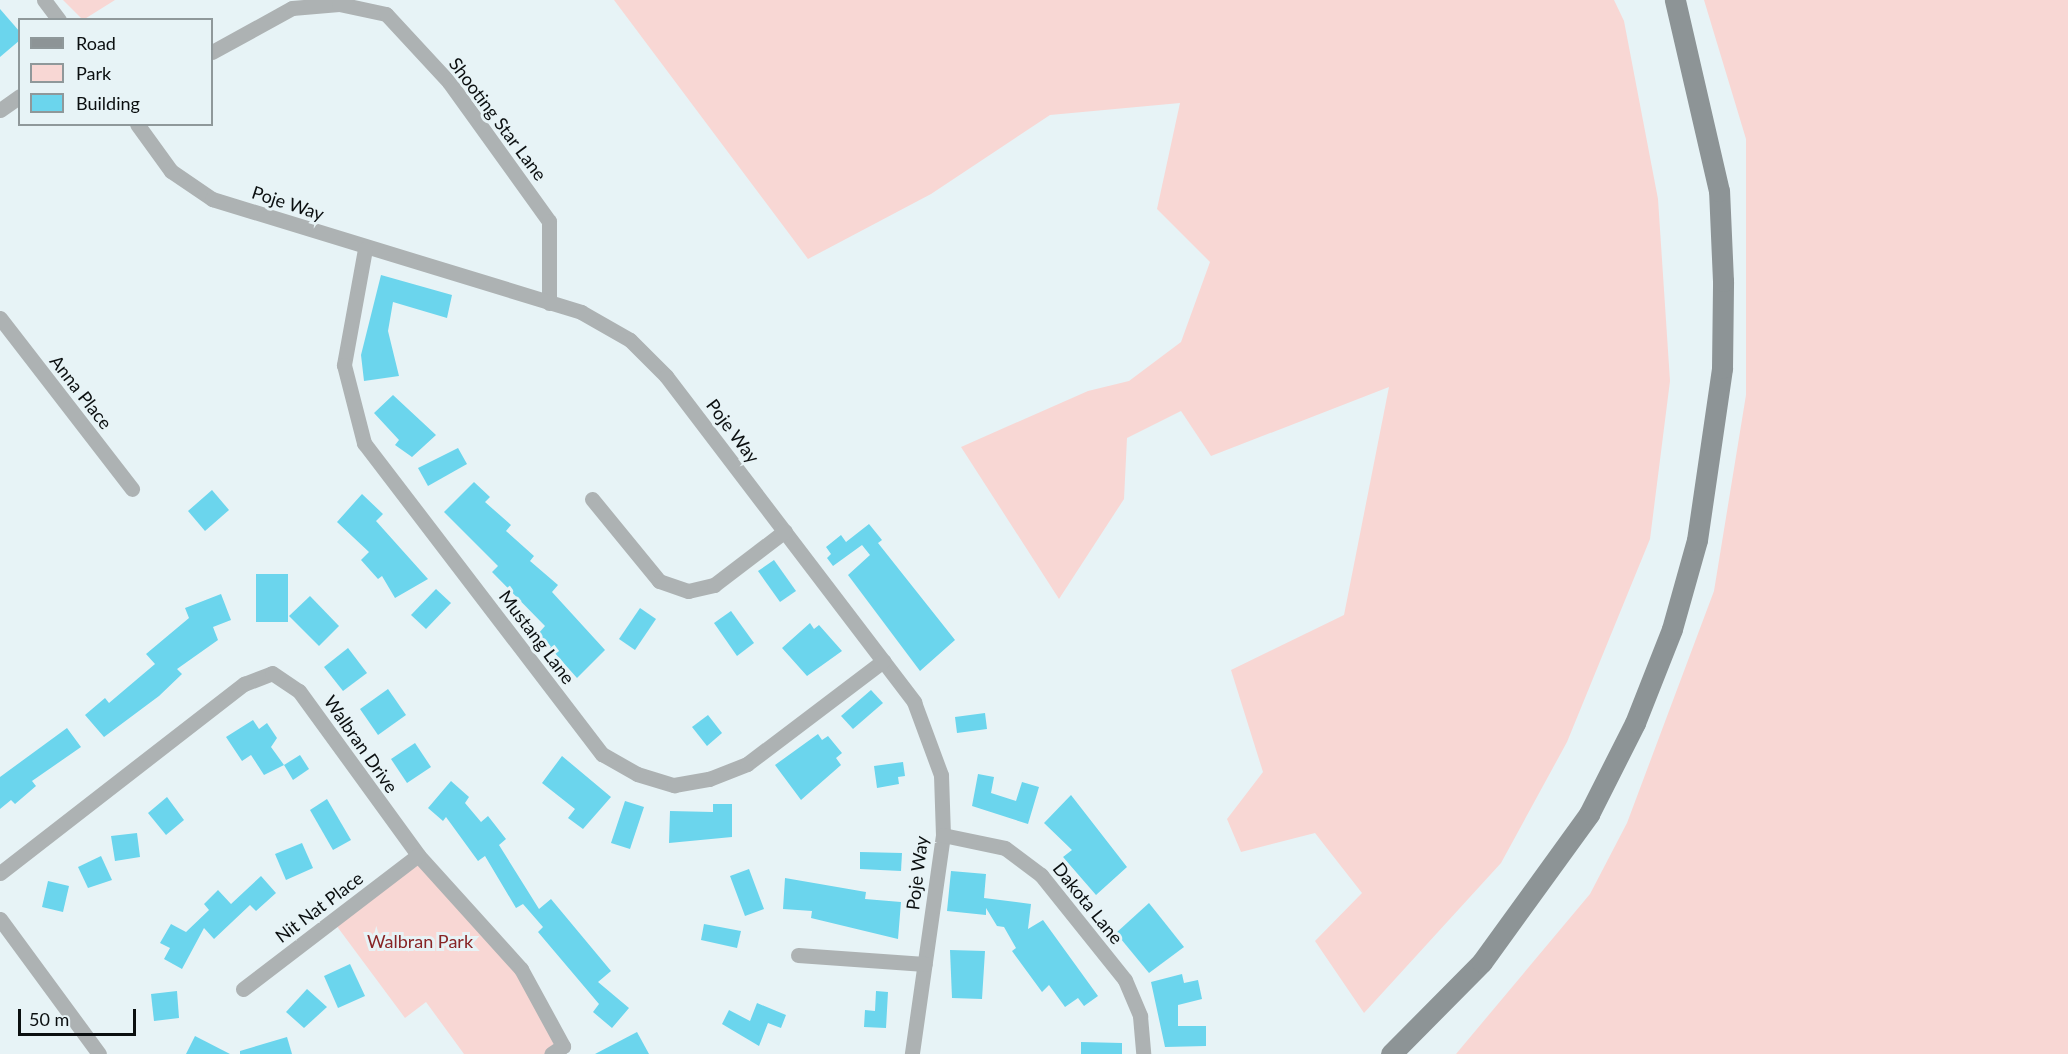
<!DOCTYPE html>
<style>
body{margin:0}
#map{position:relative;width:2068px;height:1054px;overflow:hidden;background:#e7f3f6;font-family:Lato,sans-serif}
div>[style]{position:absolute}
.green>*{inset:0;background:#f8d7d4}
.building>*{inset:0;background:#6bd5ed}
.minor>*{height:15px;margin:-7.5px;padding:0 7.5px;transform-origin:7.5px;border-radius:7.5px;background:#adb2b3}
.secondary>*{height:21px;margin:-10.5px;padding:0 10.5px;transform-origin:10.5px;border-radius:10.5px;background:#8d9496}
span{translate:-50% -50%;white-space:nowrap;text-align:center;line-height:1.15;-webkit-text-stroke:6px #e7f3f6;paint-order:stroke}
.street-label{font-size:18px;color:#0b0f10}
.park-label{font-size:18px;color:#882526}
.legend{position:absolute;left:18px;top:18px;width:195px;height:108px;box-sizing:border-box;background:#e7f3f6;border:2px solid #8f989a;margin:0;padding:8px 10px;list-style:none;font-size:18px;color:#0b0f10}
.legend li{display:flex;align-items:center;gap:12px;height:30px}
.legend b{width:30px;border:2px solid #8f989a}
.scale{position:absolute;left:18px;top:1009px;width:118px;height:27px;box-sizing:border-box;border:3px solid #0b0f10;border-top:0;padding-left:8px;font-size:18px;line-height:21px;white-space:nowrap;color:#0b0f10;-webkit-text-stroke:4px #e7f3f6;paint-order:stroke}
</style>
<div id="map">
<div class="green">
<div style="clip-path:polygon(63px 0,115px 0,83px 20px)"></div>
<div style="clip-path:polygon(614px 0,1614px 0,1624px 21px,1658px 199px,1670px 381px,1650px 539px,1567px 742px,1501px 863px,1364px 1013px,1315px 941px,1362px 893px,1315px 833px,1241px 852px,1227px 819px,1263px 772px,1231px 670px,1344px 615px,1389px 387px,1211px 456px,1181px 411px,1127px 438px,1124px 499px,1059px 599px,961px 447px,1088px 391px,1129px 381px,1181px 342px,1210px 262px,1157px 209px,1180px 103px,1050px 115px,931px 194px,808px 259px)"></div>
<div style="clip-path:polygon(1704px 0,2068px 0,2068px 1054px,1456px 1054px,1590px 894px,1627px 823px,1714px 591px,1746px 395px,1746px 139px)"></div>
<div style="clip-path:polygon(418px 855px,502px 944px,563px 1046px,551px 1054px,464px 1054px,426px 1002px,405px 1018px,333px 921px)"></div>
</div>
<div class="building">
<div style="clip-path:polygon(0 9px,20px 32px,20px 40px,0 57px)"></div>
<div style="clip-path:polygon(381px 275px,452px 295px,447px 318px,393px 302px,388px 331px,399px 376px,364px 381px,361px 355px)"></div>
<div style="clip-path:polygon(393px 395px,436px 435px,412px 457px,395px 445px,399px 440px,374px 413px)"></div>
<div style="clip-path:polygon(458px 448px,467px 464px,428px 486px,418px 468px)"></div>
<div style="clip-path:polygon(474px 482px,490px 497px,485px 502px,511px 525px,506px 531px,534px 556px,530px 561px,558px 585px,552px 592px,605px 650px,577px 678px,538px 634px,545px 626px,492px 572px,498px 566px,444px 512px)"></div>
<div style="clip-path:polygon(212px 490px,229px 510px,205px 531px,188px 511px)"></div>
<div style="clip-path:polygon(362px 494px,383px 514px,376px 521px,428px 579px,395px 598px,382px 576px,378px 579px,361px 560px,369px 552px,337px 522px)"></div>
<div style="clip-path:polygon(869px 524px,882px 540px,878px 543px,955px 640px,920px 671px,848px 575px,870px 555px,862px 545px,833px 566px,827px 558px,831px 554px,826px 547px,841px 535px,846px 542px)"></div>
<div style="clip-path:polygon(774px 560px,796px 591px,780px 602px,758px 571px)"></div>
<div style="clip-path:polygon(256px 574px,288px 574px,288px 622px,256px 622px)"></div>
<div style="clip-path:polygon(436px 589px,451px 603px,426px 629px,411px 615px)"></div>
<div style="clip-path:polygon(221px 594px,231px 620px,213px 627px,218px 640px,177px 669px,182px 674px,159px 696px,104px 737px,85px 715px,105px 698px,109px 703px,155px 664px,146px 654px,189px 618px,185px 608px)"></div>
<div style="clip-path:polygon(310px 596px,339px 626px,319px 646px,289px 616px)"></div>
<div style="clip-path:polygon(640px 608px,656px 619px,635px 650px,619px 639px)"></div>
<div style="clip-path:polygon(731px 611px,754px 643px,737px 656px,714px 623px)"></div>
<div style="clip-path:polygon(810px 623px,814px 629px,819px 625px,842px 651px,807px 676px,782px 648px)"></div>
<div style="clip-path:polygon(348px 648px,367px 673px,343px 691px,324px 667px)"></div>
<div style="clip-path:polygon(388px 689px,406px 715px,378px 735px,360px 709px)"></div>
<div style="clip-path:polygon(871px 690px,883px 703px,853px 729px,841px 716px)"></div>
<div style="clip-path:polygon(985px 713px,987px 729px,957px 733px,955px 717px)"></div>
<div style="clip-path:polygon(708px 715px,722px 733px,707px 746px,692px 727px)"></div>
<div style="clip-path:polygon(253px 720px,259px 729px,267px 723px,277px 738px,271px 747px,284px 765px,264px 775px,251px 755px,242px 761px,226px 737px)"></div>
<div style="clip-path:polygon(67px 728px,81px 747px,32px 781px,36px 786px,15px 804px,11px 800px,0 809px,0 777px)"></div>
<div style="clip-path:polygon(818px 734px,822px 740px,828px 736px,842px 753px,836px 758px,841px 765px,801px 800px,775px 765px)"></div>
<div style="clip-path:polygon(415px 743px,431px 767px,407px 783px,391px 759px)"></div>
<div style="clip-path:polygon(300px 755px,309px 769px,293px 780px,284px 765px)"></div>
<div style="clip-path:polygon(562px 756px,611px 797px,583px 829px,568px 818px,575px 809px,542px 783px)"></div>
<div style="clip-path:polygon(903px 762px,905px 776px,898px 777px,899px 784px,877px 788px,874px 766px)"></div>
<div style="clip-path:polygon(978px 774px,994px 777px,991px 793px,1016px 801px,1022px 782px,1039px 787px,1028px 824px,972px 806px)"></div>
<div style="clip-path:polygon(451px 781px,469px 797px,465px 803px,481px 822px,488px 816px,506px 839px,499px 845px,539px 909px,551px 899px,611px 971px,598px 982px,629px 1008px,612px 1028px,593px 1012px,599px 1004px,538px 932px,543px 927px,523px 904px,516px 908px,485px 856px,478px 861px,446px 817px,443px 821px,428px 808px)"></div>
<div style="clip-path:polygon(1071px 795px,1127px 867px,1096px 895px,1063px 857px,1072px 850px,1044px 823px)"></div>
<div style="clip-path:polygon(167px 797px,184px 820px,166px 835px,148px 813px)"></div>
<div style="clip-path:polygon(327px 799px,351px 840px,333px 850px,310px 810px)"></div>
<div style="clip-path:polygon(625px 801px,644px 807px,630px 849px,611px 843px)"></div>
<div style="clip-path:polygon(713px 804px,732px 804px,732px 837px,669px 843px,670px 811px,713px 812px)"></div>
<div style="clip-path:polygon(137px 833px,140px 857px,115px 861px,111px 836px)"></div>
<div style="clip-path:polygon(302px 843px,313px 868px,286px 880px,275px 854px)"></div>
<div style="clip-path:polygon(860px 852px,902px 853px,901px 871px,860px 869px)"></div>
<div style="clip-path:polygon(101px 856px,112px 880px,88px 888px,78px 867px)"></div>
<div style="clip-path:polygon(749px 869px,764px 909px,745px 916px,730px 876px)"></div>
<div style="clip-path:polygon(951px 871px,986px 874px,984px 898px,1031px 904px,1028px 929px,1043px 920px,1098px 996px,1084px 1006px,1078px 998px,1065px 1007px,1049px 985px,1042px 992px,1012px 951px,1016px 948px,1004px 927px,997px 926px,986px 908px,986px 915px,947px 911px)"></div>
<div style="clip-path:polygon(261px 876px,276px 893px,256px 911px,250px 905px,214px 939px,204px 928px,182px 969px,164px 959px,170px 948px,160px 943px,171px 924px,186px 932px,209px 910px,204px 904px,218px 890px,231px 904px)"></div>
<div style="clip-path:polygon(785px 878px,866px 892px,865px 899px,901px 902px,898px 939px,811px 918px,812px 911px,783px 909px)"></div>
<div style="clip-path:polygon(48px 881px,69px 886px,63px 912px,42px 907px)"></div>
<div style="clip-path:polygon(1149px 903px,1184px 947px,1149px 973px,1116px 933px)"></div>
<div style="clip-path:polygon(704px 924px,741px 931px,737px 948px,701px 940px)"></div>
<div style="clip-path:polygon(950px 950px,985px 951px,982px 999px,952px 998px)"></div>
<div style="clip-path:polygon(350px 964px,365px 996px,338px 1008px,324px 976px)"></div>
<div style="clip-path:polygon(1182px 974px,1184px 983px,1198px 980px,1202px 999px,1178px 1005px,1178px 1026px,1206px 1026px,1206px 1046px,1165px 1047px,1151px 982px)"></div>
<div style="clip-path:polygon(307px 989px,327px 1007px,304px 1028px,286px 1012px)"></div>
<div style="clip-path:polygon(177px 991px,179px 1018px,154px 1021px,151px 994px)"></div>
<div style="clip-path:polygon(876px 991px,888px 992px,886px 1028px,864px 1027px,865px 1010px,875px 1011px)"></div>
<div style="clip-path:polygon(757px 1003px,786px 1015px,781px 1028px,768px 1023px,759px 1046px,722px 1024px,729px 1010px,750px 1021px)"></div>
<div style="clip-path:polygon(637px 1032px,649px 1054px,595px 1054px)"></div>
<div style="clip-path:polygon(195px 1036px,230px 1054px,186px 1054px)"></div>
<div style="clip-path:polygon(287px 1037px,292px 1054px,240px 1054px,240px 1051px)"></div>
<div style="clip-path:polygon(1081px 1042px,1122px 1043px,1122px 1054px,1081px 1054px)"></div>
</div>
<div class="minor">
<div style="left:44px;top:0;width:25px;rotate:53deg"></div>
<div style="left:212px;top:52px;width:91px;rotate:-28.8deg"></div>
<div style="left:292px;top:8px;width:47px;rotate:-4.9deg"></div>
<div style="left:339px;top:4px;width:48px;rotate:12deg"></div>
<div style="left:386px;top:14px;width:93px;rotate:47.2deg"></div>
<div style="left:449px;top:82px;width:171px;rotate:54.3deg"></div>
<div style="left:549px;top:221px;width:82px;rotate:90deg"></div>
<div style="left:0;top:110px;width:24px;rotate:-35deg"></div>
<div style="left:137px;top:124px;width:58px;rotate:54.1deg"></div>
<div style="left:171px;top:171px;width:50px;rotate:34.3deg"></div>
<div style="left:212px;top:199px;width:386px;rotate:17deg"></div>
<div style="left:581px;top:312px;width:56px;rotate:29.7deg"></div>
<div style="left:630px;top:340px;width:51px;rotate:45deg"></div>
<div style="left:666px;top:376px;width:410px;rotate:52.7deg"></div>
<div style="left:914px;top:702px;width:78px;rotate:69.7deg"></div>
<div style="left:941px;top:775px;width:60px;rotate:88.1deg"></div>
<div style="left:943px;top:835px;width:221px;rotate:98.1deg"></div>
<div style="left:365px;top:249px;width:118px;rotate:100.3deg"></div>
<div style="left:344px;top:365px;width:81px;rotate:75.6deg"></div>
<div style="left:364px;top:443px;width:392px;rotate:52.6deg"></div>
<div style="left:602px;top:754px;width:40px;rotate:29.7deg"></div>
<div style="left:637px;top:774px;width:39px;rotate:17deg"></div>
<div style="left:674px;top:785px;width:36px;rotate:-10deg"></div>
<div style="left:709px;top:779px;width:41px;rotate:-21.5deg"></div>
<div style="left:747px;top:764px;width:171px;rotate:-37.1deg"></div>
<div style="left:0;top:318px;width:216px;rotate:52.3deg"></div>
<div style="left:592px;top:499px;width:106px;rotate:50.7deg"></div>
<div style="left:659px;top:581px;width:31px;rotate:19deg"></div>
<div style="left:688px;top:591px;width:27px;rotate:-13deg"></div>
<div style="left:714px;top:585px;width:89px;rotate:-37.3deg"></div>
<div style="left:943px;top:835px;width:63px;rotate:11.8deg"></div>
<div style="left:1005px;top:848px;width:45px;rotate:36.9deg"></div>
<div style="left:1041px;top:875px;width:134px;rotate:51.3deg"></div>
<div style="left:1125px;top:980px;width:39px;rotate:67deg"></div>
<div style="left:1140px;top:1016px;width:38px;rotate:85deg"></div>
<div style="left:0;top:873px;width:309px;rotate:-37.8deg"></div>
<div style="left:244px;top:684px;width:30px;rotate:-21deg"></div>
<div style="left:272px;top:673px;width:32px;rotate:34deg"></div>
<div style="left:299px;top:691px;width:203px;rotate:54deg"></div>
<div style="left:418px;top:855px;width:154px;rotate:47.9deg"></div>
<div style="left:521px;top:969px;width:88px;rotate:61.4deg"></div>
<div style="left:563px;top:1046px;width:14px;rotate:146deg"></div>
<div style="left:0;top:919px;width:167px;rotate:53.7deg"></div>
<div style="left:798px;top:955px;width:127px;rotate:4.1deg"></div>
<div style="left:243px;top:989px;width:220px;rotate:-37.4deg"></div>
</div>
<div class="secondary">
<div style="left:1391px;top:1054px;width:129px;rotate:-45.3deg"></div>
<div style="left:1482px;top:962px;width:183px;rotate:-54.1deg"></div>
<div style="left:1589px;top:814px;width:102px;rotate:-63.2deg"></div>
<div style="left:1635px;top:723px;width:101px;rotate:-68.5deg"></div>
<div style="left:1672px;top:629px;width:92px;rotate:-74.3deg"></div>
<div style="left:1697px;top:540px;width:174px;rotate:-81.7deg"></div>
<div style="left:1722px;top:368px;width:87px;rotate:-89.3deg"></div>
<div style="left:1723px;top:281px;width:90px;rotate:-92.5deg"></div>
<div style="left:1719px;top:191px;width:196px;rotate:-103deg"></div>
</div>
<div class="street-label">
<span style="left:498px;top:119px;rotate:53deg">Shooting Star Lane</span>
<span style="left:288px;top:203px;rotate:18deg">Poje Way</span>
<span style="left:81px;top:392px;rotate:52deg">Anna Place</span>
<span style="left:733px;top:431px;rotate:53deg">Poje Way</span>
<span style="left:537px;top:637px;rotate:53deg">Mustang Lane</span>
<span style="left:361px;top:744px;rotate:55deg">Walbran Drive</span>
<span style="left:917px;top:873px;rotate:-83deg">Poje Way</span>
<span style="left:1088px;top:903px;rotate:51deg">Dakota Lane</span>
<span style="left:319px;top:907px;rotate:-37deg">Nit Nat Place</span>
</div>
<div class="park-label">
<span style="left:420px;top:941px">Walbran Park</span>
</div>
<ul class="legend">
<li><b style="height:8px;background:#8d9496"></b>Road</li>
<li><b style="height:16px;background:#f8d7d4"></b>Park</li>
<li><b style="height:16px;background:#6bd5ed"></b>Building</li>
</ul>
<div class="scale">50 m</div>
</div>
